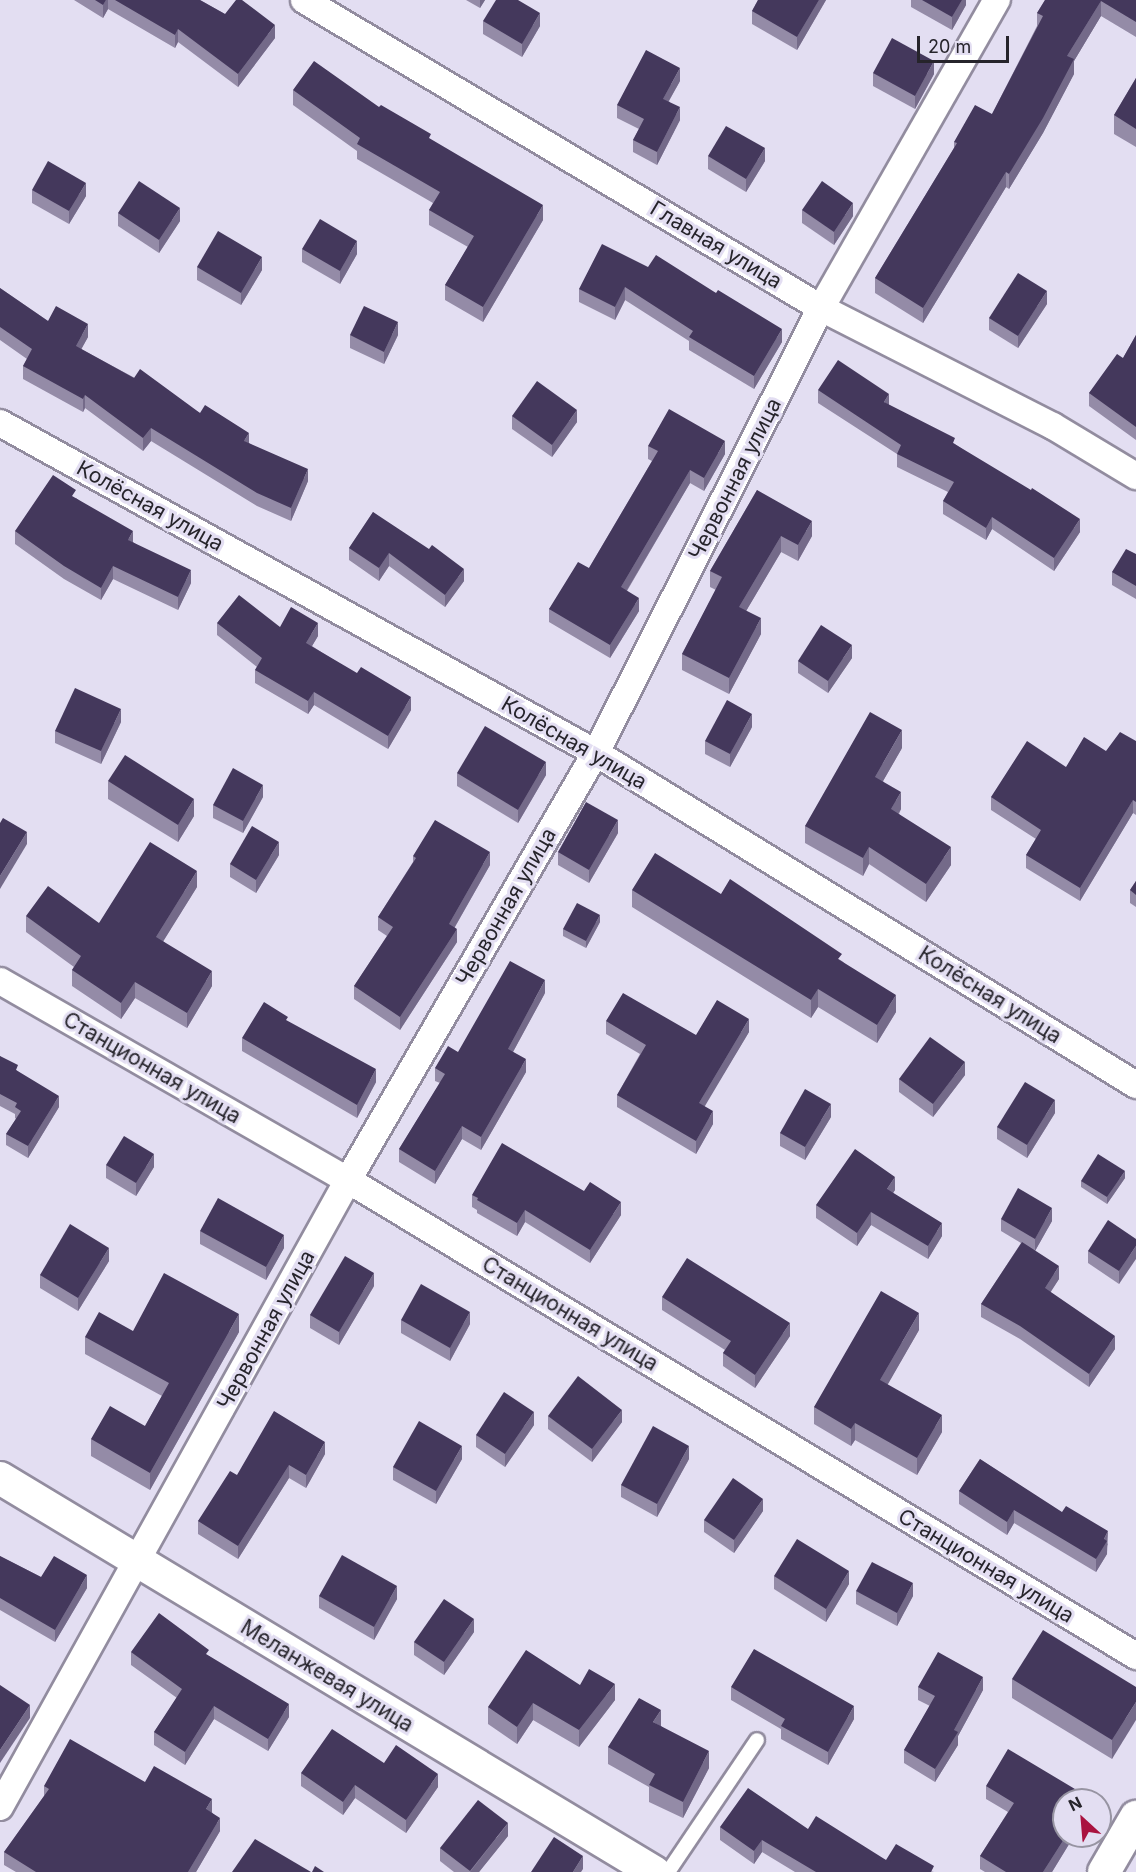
<!DOCTYPE html>
<meta charset="utf-8">
<style>
body{margin:0}
#map{position:relative;width:1136px;height:1872px;overflow:hidden;background:#e3def2;font-family:Inter,sans-serif}
div>[style]{position:absolute}
.roads{filter:drop-shadow(2px 0 #928c9f) drop-shadow(-2px 0 #928c9f) drop-shadow(0 2px #928c9f) drop-shadow(0 -2px #928c9f)}
.service>*{height:14px;margin:-7px;padding:0 7px;transform-origin:7px;border-radius:7px;background:#fff}
.minor>*{height:26px;margin:-13px;padding:0 13px;transform-origin:13px;border-radius:13px;background:#fff}
.tertiary>*{height:32px;margin:-16px;padding:0 16px;transform-origin:16px;border-radius:16px;background:#fff}
.wall>*{inset:0;background:#948ba7}
.shaded-wall>*{inset:0;background:#746a89}
.building>*{inset:0;background:#44385c}
span{translate:-50% -50%;white-space:nowrap;text-align:center;line-height:1.15;-webkit-text-stroke:6px #e3def2;paint-order:stroke}
.street-label{font-size:21px;color:#26242b}
.north{position:absolute;left:1052px;top:1788px;width:60px;height:60px;box-sizing:border-box;background:#e3def2;border:2px solid #9794a2;border-radius:50%;rotate:334deg;font-size:16px;font-weight:700;line-height:24px;text-align:center;color:#26242b}
.north::after{content:'';display:block;margin:auto;width:21px;height:27px;background:#a9123f;clip-path:polygon(50% 0,100% 100%,50% 72%,0 100%)}
.scale{position:absolute;left:917px;top:36px;width:92px;height:27px;box-sizing:border-box;border:3px solid #26242b;border-top:0;padding-left:8px;font-size:18px;line-height:21px;white-space:nowrap;color:#26242b;-webkit-text-stroke:4px #e3def2;paint-order:stroke}
</style>
<div id="map">
<div class="roads">
<div class="service">
<div style="left:668px;top:1872px;width:159px;rotate:-56deg"></div>
</div>
<div class="minor">
<div style="left:304px;top:0;width:602px;rotate:30.78deg"></div>
<div style="left:821px;top:308px;width:260px;rotate:27deg"></div>
<div style="left:1053px;top:426px;width:97px;rotate:31.1deg"></div>
<div style="left:0;top:423px;width:681px;rotate:28.97deg"></div>
<div style="left:596px;top:753px;width:634px;rotate:31.58deg"></div>
<div style="left:0;top:981px;width:401px;rotate:29.8deg"></div>
<div style="left:348px;top:1180px;width:921px;rotate:31.13deg"></div>
<div style="left:0;top:1807px;width:717px;rotate:-60.97deg"></div>
<div style="left:348px;top:1180px;width:494px;rotate:-59.9deg"></div>
<div style="left:596px;top:753px;width:499px;rotate:-63.2deg"></div>
<div style="left:821px;top:308px;width:355px;rotate:-60.3deg"></div>
</div>
<div class="tertiary">
<div style="left:0;top:1478px;width:764px;rotate:31.07deg"></div>
<div style="left:1104px;top:1872px;width:64px;rotate:-59.8deg"></div>
</div>
</div>
<div class="wall">
<div style="clip-path:polygon(74px 0,200px 0,225px 14px,275px 38px,238px 87px,178px 42px,175px 48px,108px 9px,103px 18px)"></div>
<div style="clip-path:polygon(466px 0,485px 0,480px 8px)"></div>
<div style="clip-path:polygon(758px 0,826px 0,797px 50px,752px 24px,752px 11px)"></div>
<div style="clip-path:polygon(911px 0,966px 0,966px 5px,952px 30px,911px 7px)"></div>
<div style="clip-path:polygon(1045px 0,1136px 0,1136px 37px,1101px 16px,1074px 61px,1074px 74px,1043px 133px,1009px 189px,1006px 187px,923px 323px,875px 293px,875px 278px,954px 148px,954px 142px,992px 114px,1037px 26px,1037px 13px)"></div>
<div style="clip-path:polygon(483px 21px,540px 26px,522px 57px,483px 34px)"></div>
<div style="clip-path:polygon(873px 73px,934px 74px,915px 109px,873px 86px)"></div>
<div style="clip-path:polygon(1136px 78px,1136px 147px,1114px 134px,1114px 115px)"></div>
<div style="clip-path:polygon(680px 81px,669px 101px,680px 120px,657px 165px,633px 152px,633px 140px,639px 129px,617px 118px,617px 105px)"></div>
<div style="clip-path:polygon(293px 90px,379px 107px,431px 140px,543px 220px,483px 322px,445px 300px,445px 285px,468px 247px,429px 225px,429px 210px,433px 203px,357px 159px,357px 151px,293px 105px)"></div>
<div style="clip-path:polygon(708px 156px,765px 161px,746px 192px,708px 169px)"></div>
<div style="clip-path:polygon(32px 190px,86px 196px,69px 224px,32px 203px)"></div>
<div style="clip-path:polygon(802px 210px,853px 216px,834px 245px,802px 223px)"></div>
<div style="clip-path:polygon(118px 213px,180px 221px,159px 253px,118px 226px)"></div>
<div style="clip-path:polygon(302px 249px,357px 254px,340px 284px,302px 262px)"></div>
<div style="clip-path:polygon(197px 267px,262px 270px,241px 305px,197px 280px)"></div>
<div style="clip-path:polygon(648px 267px,716px 293px,782px 342px,754px 389px,689px 350px,689px 341px,625px 300px,615px 320px,579px 302px,579px 289px)"></div>
<div style="clip-path:polygon(0 288px,48px 321px,88px 337px,81px 349px,200px 413px,249px 443px,308px 481px,291px 521px,257px 506px,151px 441px,143px 451px,85px 408px,83px 412px,23px 379px,23px 366px,27px 359px,0 340px)"></div>
<div style="clip-path:polygon(1047px 304px,1018px 348px,989px 330px,989px 318px)"></div>
<div style="clip-path:polygon(350px 335px,398px 335px,384px 364px,350px 348px)"></div>
<div style="clip-path:polygon(1136px 335px,1136px 440px,1089px 406px,1089px 393px,1123px 358px)"></div>
<div style="clip-path:polygon(818px 390px,889px 405px,955px 444px,1080px 532px,1054px 571px,992px 529px,986px 540px,943px 514px,943px 501px,948px 492px,897px 467px,897px 454px,818px 403px)"></div>
<div style="clip-path:polygon(512px 416px,577px 422px,552px 457px,512px 429px)"></div>
<div style="clip-path:polygon(648px 446px,725px 454px,704px 491px,690px 483px,627px 591px,639px 611px,610px 658px,549px 622px,549px 609px,589px 568px,652px 461px,648px 459px)"></div>
<div style="clip-path:polygon(757px 490px,812px 536px,798px 561px,781px 552px,746px 611px,761px 634px,729px 694px,682px 670px,682px 654px,716px 590px,710px 587px,710px 571px)"></div>
<div style="clip-path:polygon(76px 498px,133px 542px,191px 583px,178px 610px,113px 579px,101px 600px,64px 579px,15px 544px,15px 531px)"></div>
<div style="clip-path:polygon(373px 512px,464px 581px,445px 607px,389px 566px,379px 581px,349px 560px,349px 548px)"></div>
<div style="clip-path:polygon(1136px 554px,1136px 599px,1112px 585px,1112px 572px)"></div>
<div style="clip-path:polygon(217px 623px,280px 627px,318px 636px,312px 646px,411px 710px,388px 749px,314px 705px,308px 714px,255px 683px,255px 670px,257px 667px,217px 635px)"></div>
<div style="clip-path:polygon(852px 658px,828px 693px,798px 673px,798px 661px)"></div>
<div style="clip-path:polygon(121px 722px,101px 764px,55px 743px,55px 731px)"></div>
<div style="clip-path:polygon(752px 727px,730px 767px,705px 754px,705px 741px)"></div>
<div style="clip-path:polygon(1136px 741px,1136px 815px,1133px 813px,1080px 901px,1026px 868px,1026px 855px,1036px 839px,991px 810px,991px 797px,1106px 751px)"></div>
<div style="clip-path:polygon(902px 748px,883px 781px,901px 809px,899px 814px,951px 865px,926px 902px,869px 864px,863px 876px,805px 843px,805px 826px)"></div>
<div style="clip-path:polygon(457px 773px,546px 775px,518px 823px,457px 786px)"></div>
<div style="clip-path:polygon(108px 781px,194px 816px,178px 842px,108px 799px)"></div>
<div style="clip-path:polygon(263px 797px,243px 833px,213px 818px,213px 805px)"></div>
<div style="clip-path:polygon(618px 833px,589px 883px,558px 865px,558px 852px)"></div>
<div style="clip-path:polygon(279px 855px,256px 893px,230px 877px,230px 864px)"></div>
<div style="clip-path:polygon(413px 856px,490px 865px,455px 927px,457px 942px,400px 1030px,354px 999px,354px 986px,387px 936px,378px 930px,378px 917px,413px 862px)"></div>
<div style="clip-path:polygon(1136px 881px,1136px 907px,1130px 903px,1130px 890px)"></div>
<div style="clip-path:polygon(197px 887px,163px 941px,212px 986px,187px 1028px,135px 998px,121px 1019px,72px 986px,72px 970px,74px 967px,26px 932px,26px 916px,99px 923px)"></div>
<div style="clip-path:polygon(632px 890px,721px 894px,842px 961px,896px 1012px,877px 1043px,818px 1007px,811px 1018px,632px 907px)"></div>
<div style="clip-path:polygon(600px 922px,586px 948px,563px 936px,563px 929px)"></div>
<div style="clip-path:polygon(545px 993px,513px 1052px,526px 1072px,481px 1150px,462px 1139px,435px 1184px,399px 1162px,399px 1149px,440px 1083px,435px 1081px,435px 1068px)"></div>
<div style="clip-path:polygon(606px 1021px,696px 1035px,749px 1032px,704px 1106px,713px 1124px,696px 1154px,617px 1107px,617px 1095px,640px 1054px,606px 1034px)"></div>
<div style="clip-path:polygon(242px 1038px,376px 1082px,357px 1118px,242px 1051px)"></div>
<div style="clip-path:polygon(0 1056px,59px 1107px,28px 1158px,6px 1145px,6px 1134px,16px 1119px,15px 1118px,15px 1114px,0 1106px)"></div>
<div style="clip-path:polygon(965px 1075px,933px 1117px,899px 1092px,899px 1079px)"></div>
<div style="clip-path:polygon(1055px 1113px,1027px 1158px,997px 1139px,997px 1127px)"></div>
<div style="clip-path:polygon(831px 1117px,805px 1160px,780px 1146px,780px 1133px)"></div>
<div style="clip-path:polygon(106px 1165px,154px 1167px,136px 1196px,106px 1178px)"></div>
<div style="clip-path:polygon(1125px 1178px,1107px 1204px,1081px 1187px,1081px 1181px)"></div>
<div style="clip-path:polygon(895px 1190px,893px 1193px,942px 1236px,928px 1259px,871px 1225px,857px 1246px,816px 1218px,816px 1205px)"></div>
<div style="clip-path:polygon(472px 1195px,621px 1215px,590px 1263px,525px 1222px,517px 1236px,477px 1213px,477px 1210px,472px 1207px)"></div>
<div style="clip-path:polygon(1001px 1219px,1052px 1221px,1035px 1251px,1059px 1279px,1050px 1292px,1115px 1349px,1089px 1387px,1020px 1339px,981px 1317px,981px 1304px,1021px 1243px,1001px 1231px)"></div>
<div style="clip-path:polygon(200px 1231px,284px 1248px,266px 1280px,200px 1244px)"></div>
<div style="clip-path:polygon(1136px 1239px,1119px 1284px,1088px 1263px,1088px 1251px)"></div>
<div style="clip-path:polygon(109px 1261px,78px 1311px,40px 1288px,40px 1275px)"></div>
<div style="clip-path:polygon(374px 1286px,339px 1345px,310px 1328px,310px 1315px)"></div>
<div style="clip-path:polygon(662px 1297px,790px 1336px,755px 1388px,723px 1366px,723px 1353px,725px 1350px,662px 1310px)"></div>
<div style="clip-path:polygon(401px 1320px,470px 1324px,450px 1361px,401px 1333px)"></div>
<div style="clip-path:polygon(919px 1330px,887px 1385px,942px 1432px,917px 1475px,855px 1440px,851px 1446px,814px 1424px,814px 1407px)"></div>
<div style="clip-path:polygon(133px 1331px,239px 1332px,150px 1490px,91px 1456px,91px 1439px,145px 1426px,162px 1396px,85px 1354px,85px 1337px)"></div>
<div style="clip-path:polygon(548px 1416px,622px 1422px,592px 1462px,548px 1429px)"></div>
<div style="clip-path:polygon(534px 1425px,505px 1467px,476px 1447px,476px 1435px)"></div>
<div style="clip-path:polygon(325px 1454px,306px 1488px,289px 1478px,238px 1559px,198px 1534px,198px 1521px,237px 1475px)"></div>
<div style="clip-path:polygon(462px 1459px,436px 1504px,393px 1480px,393px 1467px)"></div>
<div style="clip-path:polygon(689px 1459px,657px 1517px,621px 1497px,621px 1485px)"></div>
<div style="clip-path:polygon(980px 1459px,1108px 1544px,1107px 1546px,1107px 1554px,1096px 1572px,1014px 1523px,1007px 1535px,959px 1504px,959px 1491px)"></div>
<div style="clip-path:polygon(763px 1511px,734px 1553px,704px 1532px,704px 1520px)"></div>
<div style="clip-path:polygon(0 1556px,41px 1577px,87px 1588px,55px 1642px,0 1610px)"></div>
<div style="clip-path:polygon(774px 1576px,849px 1584px,826px 1622px,774px 1589px)"></div>
<div style="clip-path:polygon(856px 1591px,913px 1596px,897px 1626px,856px 1604px)"></div>
<div style="clip-path:polygon(319px 1596px,397px 1599px,374px 1640px,319px 1608px)"></div>
<div style="clip-path:polygon(474px 1632px,444px 1675px,414px 1655px,414px 1642px)"></div>
<div style="clip-path:polygon(131px 1652px,209px 1656px,289px 1717px,268px 1751px,214px 1719px,185px 1765px,154px 1745px,154px 1732px,177px 1698px,131px 1665px)"></div>
<div style="clip-path:polygon(1012px 1679px,1136px 1687px,1112px 1759px,1012px 1698px)"></div>
<div style="clip-path:polygon(580px 1685px,615px 1700px,579px 1747px,533px 1720px,517px 1744px,488px 1724px,488px 1707px)"></div>
<div style="clip-path:polygon(731px 1687px,854px 1719px,828px 1765px,781px 1739px,781px 1729px,731px 1700px)"></div>
<div style="clip-path:polygon(918px 1687px,983px 1690px,958px 1736px,958px 1745px,935px 1782px,904px 1763px,904px 1750px,930px 1706px,918px 1700px)"></div>
<div style="clip-path:polygon(661px 1726px,709px 1768px,683px 1818px,649px 1802px,649px 1787px,608px 1764px,608px 1747px)"></div>
<div style="clip-path:polygon(384px 1763px,438px 1787px,406px 1833px,355px 1798px,343px 1815px,301px 1786px,301px 1773px)"></div>
<div style="clip-path:polygon(145px 1782px,212px 1812px,220px 1831px,196px 1872px,16px 1872px,4px 1865px,4px 1852px,44px 1796px,44px 1786px)"></div>
<div style="clip-path:polygon(986px 1786px,1090px 1800px,1074px 1836px,1052px 1872px,985px 1872px,980px 1869px,980px 1856px,1008px 1812px,986px 1799px)"></div>
<div style="clip-path:polygon(720px 1827px,808px 1829px,886px 1860px,934px 1872px,795px 1872px,762px 1852px,754px 1864px,720px 1840px)"></div>
<div style="clip-path:polygon(508px 1836px,479px 1872px,454px 1872px,440px 1861px,440px 1848px)"></div>
</div>
<div class="shaded-wall">
<div style="clip-path:polygon(106px 0,108px 0,108px 9px,103px 18px,103px 5px)"></div>
<div style="clip-path:polygon(480px 0,485px 0,480px 8px)"></div>
<div style="clip-path:polygon(819px 0,826px 0,797px 50px,797px 37px)"></div>
<div style="clip-path:polygon(962px 0,966px 0,966px 5px,952px 30px,952px 17px)"></div>
<div style="clip-path:polygon(1101px 1px,1101px 16px,1074px 61px,1074px 74px,1043px 133px,1009px 189px,1009px 174px,1067px 56px)"></div>
<div style="clip-path:polygon(540px 13px,540px 26px,522px 57px,522px 44px)"></div>
<div style="clip-path:polygon(275px 25px,275px 38px,238px 87px,238px 74px)"></div>
<div style="clip-path:polygon(178px 29px,178px 42px,175px 48px,175px 35px)"></div>
<div style="clip-path:polygon(934px 61px,934px 74px,915px 109px,915px 96px)"></div>
<div style="clip-path:polygon(680px 68px,680px 81px,663px 111px,663px 99px)"></div>
<div style="clip-path:polygon(680px 107px,680px 120px,657px 165px,657px 152px)"></div>
<div style="clip-path:polygon(765px 148px,765px 161px,746px 192px,746px 179px)"></div>
<div style="clip-path:polygon(1006px 172px,1006px 187px,923px 323px,923px 308px)"></div>
<div style="clip-path:polygon(86px 183px,86px 196px,69px 224px,69px 211px)"></div>
<div style="clip-path:polygon(853px 203px,853px 216px,834px 245px,834px 232px)"></div>
<div style="clip-path:polygon(543px 205px,543px 220px,483px 322px,483px 307px)"></div>
<div style="clip-path:polygon(180px 208px,180px 221px,159px 253px,159px 240px)"></div>
<div style="clip-path:polygon(357px 241px,357px 254px,340px 284px,340px 271px)"></div>
<div style="clip-path:polygon(262px 257px,262px 270px,241px 305px,241px 293px)"></div>
<div style="clip-path:polygon(625px 287px,625px 300px,615px 320px,615px 307px)"></div>
<div style="clip-path:polygon(1047px 291px,1047px 304px,1018px 348px,1018px 336px)"></div>
<div style="clip-path:polygon(398px 322px,398px 335px,384px 364px,384px 352px)"></div>
<div style="clip-path:polygon(88px 324px,88px 337px,76px 359px,76px 346px)"></div>
<div style="clip-path:polygon(782px 329px,782px 342px,754px 389px,754px 376px)"></div>
<div style="clip-path:polygon(889px 394px,889px 406px,884px 402px)"></div>
<div style="clip-path:polygon(85px 395px,85px 408px,83px 412px,83px 399px)"></div>
<div style="clip-path:polygon(577px 410px,577px 422px,552px 457px,552px 445px)"></div>
<div style="clip-path:polygon(151px 428px,151px 441px,143px 451px,143px 438px)"></div>
<div style="clip-path:polygon(249px 433px,249px 445px,244px 441px)"></div>
<div style="clip-path:polygon(725px 441px,725px 454px,704px 491px,704px 478px)"></div>
<div style="clip-path:polygon(308px 469px,308px 481px,291px 521px,291px 508px)"></div>
<div style="clip-path:polygon(690px 470px,690px 483px,621px 600px,621px 587px)"></div>
<div style="clip-path:polygon(992px 517px,992px 529px,986px 540px,986px 528px)"></div>
<div style="clip-path:polygon(1080px 519px,1080px 532px,1054px 571px,1054px 558px)"></div>
<div style="clip-path:polygon(812px 521px,812px 536px,798px 561px,798px 545px)"></div>
<div style="clip-path:polygon(133px 531px,133px 544px,128px 540px)"></div>
<div style="clip-path:polygon(781px 536px,781px 552px,739px 623px,739px 607px)"></div>
<div style="clip-path:polygon(389px 553px,389px 566px,379px 581px,379px 568px)"></div>
<div style="clip-path:polygon(113px 566px,113px 579px,101px 600px,101px 588px)"></div>
<div style="clip-path:polygon(464px 569px,464px 581px,445px 607px,445px 595px)"></div>
<div style="clip-path:polygon(191px 570px,191px 583px,178px 610px,178px 597px)"></div>
<div style="clip-path:polygon(639px 598px,639px 611px,610px 658px,610px 645px)"></div>
<div style="clip-path:polygon(761px 618px,761px 634px,729px 694px,729px 678px)"></div>
<div style="clip-path:polygon(318px 623px,318px 636px,306px 656px,306px 643px)"></div>
<div style="clip-path:polygon(852px 645px,852px 658px,828px 693px,828px 681px)"></div>
<div style="clip-path:polygon(314px 692px,314px 705px,308px 714px,308px 701px)"></div>
<div style="clip-path:polygon(411px 697px,411px 710px,388px 749px,388px 736px)"></div>
<div style="clip-path:polygon(121px 709px,121px 722px,101px 764px,101px 751px)"></div>
<div style="clip-path:polygon(752px 714px,752px 727px,730px 767px,730px 754px)"></div>
<div style="clip-path:polygon(902px 730px,902px 748px,875px 795px,875px 777px)"></div>
<div style="clip-path:polygon(546px 762px,546px 775px,518px 823px,518px 810px)"></div>
<div style="clip-path:polygon(263px 785px,263px 797px,243px 833px,243px 821px)"></div>
<div style="clip-path:polygon(901px 792px,901px 809px,891px 826px,891px 809px)"></div>
<div style="clip-path:polygon(194px 799px,194px 816px,178px 842px,178px 825px)"></div>
<div style="clip-path:polygon(1133px 800px,1133px 813px,1080px 901px,1080px 888px)"></div>
<div style="clip-path:polygon(618px 820px,618px 833px,589px 883px,589px 870px)"></div>
<div style="clip-path:polygon(27px 832px,27px 844px,0 889px,0 876px)"></div>
<div style="clip-path:polygon(279px 842px,279px 855px,256px 893px,256px 880px)"></div>
<div style="clip-path:polygon(869px 847px,869px 864px,863px 876px,863px 858px)"></div>
<div style="clip-path:polygon(951px 847px,951px 865px,926px 902px,926px 884px)"></div>
<div style="clip-path:polygon(490px 852px,490px 865px,449px 937px,449px 924px)"></div>
<div style="clip-path:polygon(197px 871px,197px 887px,156px 953px,156px 937px)"></div>
<div style="clip-path:polygon(600px 915px,600px 922px,586px 948px,586px 941px)"></div>
<div style="clip-path:polygon(457px 929px,457px 942px,400px 1030px,400px 1017px)"></div>
<div style="clip-path:polygon(212px 971px,212px 986px,187px 1028px,187px 1013px)"></div>
<div style="clip-path:polygon(545px 980px,545px 993px,508px 1061px,508px 1049px)"></div>
<div style="clip-path:polygon(135px 982px,135px 998px,121px 1019px,121px 1003px)"></div>
<div style="clip-path:polygon(818px 989px,818px 1007px,811px 1018px,811px 1000px)"></div>
<div style="clip-path:polygon(896px 995px,896px 1012px,877px 1043px,877px 1025px)"></div>
<div style="clip-path:polygon(749px 1019px,749px 1032px,699px 1116px,699px 1103px)"></div>
<div style="clip-path:polygon(526px 1059px,526px 1072px,481px 1150px,481px 1137px)"></div>
<div style="clip-path:polygon(965px 1062px,965px 1075px,933px 1117px,933px 1104px)"></div>
<div style="clip-path:polygon(376px 1069px,376px 1082px,357px 1118px,357px 1105px)"></div>
<div style="clip-path:polygon(59px 1096px,59px 1107px,28px 1158px,28px 1146px)"></div>
<div style="clip-path:polygon(1055px 1100px,1055px 1113px,1027px 1158px,1027px 1145px)"></div>
<div style="clip-path:polygon(831px 1104px,831px 1117px,805px 1160px,805px 1147px)"></div>
<div style="clip-path:polygon(713px 1111px,713px 1124px,696px 1154px,696px 1141px)"></div>
<div style="clip-path:polygon(462px 1126px,462px 1139px,435px 1184px,435px 1171px)"></div>
<div style="clip-path:polygon(154px 1154px,154px 1167px,136px 1196px,136px 1183px)"></div>
<div style="clip-path:polygon(1125px 1171px,1125px 1178px,1107px 1204px,1107px 1197px)"></div>
<div style="clip-path:polygon(895px 1177px,895px 1190px,887px 1202px,887px 1189px)"></div>
<div style="clip-path:polygon(621px 1202px,621px 1215px,590px 1263px,590px 1250px)"></div>
<div style="clip-path:polygon(1052px 1208px,1052px 1221px,1035px 1251px,1035px 1239px)"></div>
<div style="clip-path:polygon(525px 1210px,525px 1222px,517px 1236px,517px 1223px)"></div>
<div style="clip-path:polygon(871px 1212px,871px 1225px,857px 1246px,857px 1233px)"></div>
<div style="clip-path:polygon(942px 1223px,942px 1236px,928px 1259px,928px 1246px)"></div>
<div style="clip-path:polygon(284px 1235px,284px 1248px,266px 1280px,266px 1267px)"></div>
<div style="clip-path:polygon(1136px 1246px,1136px 1259px,1119px 1284px,1119px 1271px)"></div>
<div style="clip-path:polygon(109px 1248px,109px 1261px,78px 1311px,78px 1298px)"></div>
<div style="clip-path:polygon(1059px 1266px,1059px 1279px,1045px 1301px,1045px 1288px)"></div>
<div style="clip-path:polygon(374px 1273px,374px 1286px,339px 1345px,339px 1332px)"></div>
<div style="clip-path:polygon(470px 1312px,470px 1324px,450px 1361px,450px 1348px)"></div>
<div style="clip-path:polygon(919px 1313px,919px 1330px,880px 1398px,880px 1380px)"></div>
<div style="clip-path:polygon(239px 1314px,239px 1332px,150px 1490px,150px 1473px)"></div>
<div style="clip-path:polygon(790px 1323px,790px 1336px,755px 1388px,755px 1375px)"></div>
<div style="clip-path:polygon(1115px 1336px,1115px 1349px,1089px 1387px,1089px 1374px)"></div>
<div style="clip-path:polygon(622px 1410px,622px 1422px,592px 1462px,592px 1449px)"></div>
<div style="clip-path:polygon(534px 1412px,534px 1425px,505px 1467px,505px 1454px)"></div>
<div style="clip-path:polygon(942px 1415px,942px 1432px,917px 1475px,917px 1458px)"></div>
<div style="clip-path:polygon(855px 1423px,855px 1440px,851px 1446px,851px 1429px)"></div>
<div style="clip-path:polygon(325px 1442px,325px 1454px,306px 1488px,306px 1475px)"></div>
<div style="clip-path:polygon(462px 1446px,462px 1459px,436px 1504px,436px 1491px)"></div>
<div style="clip-path:polygon(689px 1446px,689px 1459px,657px 1517px,657px 1504px)"></div>
<div style="clip-path:polygon(289px 1465px,289px 1478px,238px 1559px,238px 1546px)"></div>
<div style="clip-path:polygon(763px 1499px,763px 1511px,734px 1553px,734px 1540px)"></div>
<div style="clip-path:polygon(1014px 1510px,1014px 1523px,1007px 1535px,1007px 1522px)"></div>
<div style="clip-path:polygon(1108px 1531px,1107px 1554px,1096px 1572px,1096px 1559px,1104px 1539px)"></div>
<div style="clip-path:polygon(849px 1571px,849px 1584px,826px 1622px,826px 1609px)"></div>
<div style="clip-path:polygon(87px 1575px,87px 1588px,55px 1642px,55px 1630px)"></div>
<div style="clip-path:polygon(913px 1583px,913px 1596px,897px 1626px,897px 1613px)"></div>
<div style="clip-path:polygon(397px 1586px,397px 1599px,374px 1640px,374px 1627px)"></div>
<div style="clip-path:polygon(474px 1619px,474px 1632px,444px 1675px,444px 1662px)"></div>
<div style="clip-path:polygon(983px 1677px,983px 1690px,958px 1736px,958px 1745px,935px 1782px,935px 1769px,954px 1730px)"></div>
<div style="clip-path:polygon(615px 1684px,615px 1700px,579px 1747px,579px 1730px)"></div>
<div style="clip-path:polygon(1136px 1702px,1136px 1720px,1112px 1759px,1112px 1740px)"></div>
<div style="clip-path:polygon(533px 1703px,533px 1720px,517px 1744px,517px 1727px)"></div>
<div style="clip-path:polygon(289px 1704px,289px 1717px,268px 1751px,268px 1739px)"></div>
<div style="clip-path:polygon(30px 1705px,30px 1718px,0 1763px,0 1750px)"></div>
<div style="clip-path:polygon(214px 1706px,214px 1719px,185px 1765px,185px 1752px)"></div>
<div style="clip-path:polygon(854px 1706px,854px 1719px,828px 1765px,828px 1752px)"></div>
<div style="clip-path:polygon(661px 1710px,661px 1727px,653px 1722px)"></div>
<div style="clip-path:polygon(709px 1751px,709px 1768px,683px 1818px,683px 1802px)"></div>
<div style="clip-path:polygon(438px 1774px,438px 1787px,406px 1833px,406px 1820px)"></div>
<div style="clip-path:polygon(355px 1785px,355px 1798px,343px 1815px,343px 1802px)"></div>
<div style="clip-path:polygon(212px 1799px,212px 1812px,206px 1822px,206px 1809px)"></div>
<div style="clip-path:polygon(220px 1818px,220px 1831px,196px 1872px,188px 1872px)"></div>
<div style="clip-path:polygon(508px 1823px,508px 1836px,479px 1872px,470px 1872px)"></div>
<div style="clip-path:polygon(1066px 1836px,1074px 1836px,1052px 1872px,1043px 1872px)"></div>
<div style="clip-path:polygon(762px 1840px,762px 1852px,754px 1864px,754px 1851px)"></div>
<div style="clip-path:polygon(583px 1856px,583px 1869px,581px 1872px,573px 1872px)"></div>
</div>
<div class="building">
<div style="clip-path:polygon(95px 0,106px 0,103px 5px)"></div>
<div style="clip-path:polygon(115px 0,200px 0,225px 14px,236px 0,242px 0,275px 25px,238px 74px,178px 29px,175px 35px)"></div>
<div style="clip-path:polygon(496px 0,518px 0,540px 13px,522px 44px,483px 21px)"></div>
<div style="clip-path:polygon(758px 0,819px 0,797px 37px,752px 11px)"></div>
<div style="clip-path:polygon(922px 0,962px 0,952px 17px)"></div>
<div style="clip-path:polygon(1045px 0,1136px 0,1136px 22px,1101px 1px,1067px 56px,1074px 59px,1043px 118px,1009px 174px,1006px 172px,923px 308px,875px 278px,957px 143px,954px 142px,975px 105px,992px 114px,1043px 16px,1037px 13px)"></div>
<div style="clip-path:polygon(892px 38px,934px 61px,915px 96px,873px 73px)"></div>
<div style="clip-path:polygon(646px 50px,680px 68px,663px 99px,680px 107px,657px 152px,633px 140px,644px 119px,617px 105px)"></div>
<div style="clip-path:polygon(314px 61px,379px 107px,381px 105px,431px 134px,429px 138px,543px 205px,483px 307px,445px 285px,474px 236px,429px 210px,440px 192px,357px 144px,360px 138px,293px 90px)"></div>
<div style="clip-path:polygon(1136px 78px,1136px 129px,1114px 115px)"></div>
<div style="clip-path:polygon(726px 126px,765px 148px,746px 179px,708px 156px)"></div>
<div style="clip-path:polygon(48px 161px,86px 183px,69px 211px,32px 190px)"></div>
<div style="clip-path:polygon(139px 181px,180px 208px,159px 240px,118px 213px)"></div>
<div style="clip-path:polygon(822px 181px,853px 203px,834px 232px,802px 210px)"></div>
<div style="clip-path:polygon(320px 219px,357px 241px,340px 271px,302px 249px)"></div>
<div style="clip-path:polygon(218px 231px,262px 257px,241px 293px,197px 267px)"></div>
<div style="clip-path:polygon(602px 244px,648px 267px,656px 255px,716px 293px,718px 290px,782px 329px,754px 376px,689px 337px,693px 331px,625px 287px,615px 307px,579px 289px)"></div>
<div style="clip-path:polygon(1018px 273px,1047px 291px,1018px 336px,989px 318px)"></div>
<div style="clip-path:polygon(0 288px,48px 321px,56px 306px,88px 324px,76px 346px,134px 378px,140px 369px,200px 413px,205px 405px,249px 433px,244px 441px,308px 469px,291px 508px,257px 493px,151px 428px,143px 438px,85px 395px,83px 399px,23px 366px,32px 349px,0 327px)"></div>
<div style="clip-path:polygon(364px 306px,398px 322px,384px 352px,350px 335px)"></div>
<div style="clip-path:polygon(1136px 335px,1136px 427px,1089px 393px,1117px 354px,1123px 358px)"></div>
<div style="clip-path:polygon(838px 360px,889px 394px,884px 402px,955px 438px,953px 443px,1031px 490px,1032px 488px,1080px 519px,1054px 558px,992px 517px,986px 528px,943px 501px,954px 482px,897px 454px,901px 445px,818px 390px)"></div>
<div style="clip-path:polygon(537px 381px,577px 410px,552px 445px,512px 416px)"></div>
<div style="clip-path:polygon(669px 409px,725px 441px,704px 478px,690px 470px,621px 587px,639px 598px,610px 645px,549px 609px,578px 562px,589px 568px,658px 451px,648px 446px)"></div>
<div style="clip-path:polygon(53px 475px,76px 490px,72px 496px,133px 531px,128px 540px,191px 570px,178px 597px,113px 566px,101px 588px,64px 566px,15px 531px)"></div>
<div style="clip-path:polygon(757px 490px,812px 521px,798px 545px,781px 536px,739px 607px,761px 618px,729px 678px,682px 654px,722px 577px,710px 571px)"></div>
<div style="clip-path:polygon(373px 512px,429px 549px,432px 545px,464px 569px,445px 595px,389px 553px,379px 568px,349px 548px)"></div>
<div style="clip-path:polygon(1126px 549px,1136px 554px,1136px 586px,1112px 572px)"></div>
<div style="clip-path:polygon(239px 595px,280px 627px,291px 607px,318px 623px,306px 643px,357px 673px,361px 667px,411px 697px,388px 736px,314px 692px,308px 701px,255px 670px,262px 658px,217px 623px)"></div>
<div style="clip-path:polygon(821px 625px,852px 645px,828px 681px,798px 661px)"></div>
<div style="clip-path:polygon(75px 688px,121px 709px,101px 751px,55px 731px)"></div>
<div style="clip-path:polygon(727px 700px,752px 714px,730px 754px,705px 741px)"></div>
<div style="clip-path:polygon(870px 712px,902px 730px,875px 777px,901px 792px,891px 809px,951px 847px,926px 884px,869px 847px,863px 858px,805px 826px)"></div>
<div style="clip-path:polygon(485px 726px,546px 762px,518px 810px,457px 773px)"></div>
<div style="clip-path:polygon(1120px 732px,1136px 741px,1136px 802px,1133px 800px,1080px 888px,1026px 855px,1041px 830px,991px 797px,1027px 741px,1066px 767px,1084px 737px,1106px 751px)"></div>
<div style="clip-path:polygon(125px 755px,194px 799px,178px 825px,108px 781px)"></div>
<div style="clip-path:polygon(233px 768px,263px 785px,243px 821px,213px 805px)"></div>
<div style="clip-path:polygon(586px 802px,618px 820px,589px 870px,558px 852px)"></div>
<div style="clip-path:polygon(3px 818px,27px 832px,0 876px,0 823px)"></div>
<div style="clip-path:polygon(435px 820px,490px 852px,449px 924px,457px 929px,400px 1017px,354px 986px,393px 927px,378px 917px,416px 858px,413px 856px)"></div>
<div style="clip-path:polygon(252px 826px,279px 842px,256px 880px,230px 864px)"></div>
<div style="clip-path:polygon(150px 842px,197px 871px,156px 937px,212px 971px,187px 1013px,135px 982px,121px 1003px,72px 970px,81px 956px,26px 916px,48px 886px,99px 923px)"></div>
<div style="clip-path:polygon(655px 853px,721px 894px,730px 879px,842px 954px,838px 959px,896px 995px,877px 1025px,818px 989px,811px 1000px,632px 890px)"></div>
<div style="clip-path:polygon(1136px 881px,1136px 895px,1130px 890px)"></div>
<div style="clip-path:polygon(577px 903px,600px 915px,586px 941px,563px 929px)"></div>
<div style="clip-path:polygon(510px 961px,545px 980px,508px 1049px,526px 1059px,481px 1137px,462px 1126px,435px 1171px,399px 1149px,445px 1074px,435px 1068px,448px 1046px,458px 1052px)"></div>
<div style="clip-path:polygon(623px 993px,696px 1035px,717px 1000px,749px 1019px,699px 1103px,713px 1111px,696px 1141px,617px 1095px,646px 1045px,606px 1021px)"></div>
<div style="clip-path:polygon(264px 1002px,288px 1017px,286px 1020px,376px 1069px,357px 1105px,242px 1038px)"></div>
<div style="clip-path:polygon(930px 1037px,965px 1062px,933px 1104px,899px 1079px)"></div>
<div style="clip-path:polygon(0 1056px,18px 1065px,16px 1070px,59px 1096px,28px 1146px,6px 1134px,21px 1111px,15px 1107px,17px 1103px,0 1094px)"></div>
<div style="clip-path:polygon(1025px 1082px,1055px 1100px,1027px 1145px,997px 1127px)"></div>
<div style="clip-path:polygon(805px 1089px,831px 1104px,805px 1147px,780px 1133px)"></div>
<div style="clip-path:polygon(124px 1136px,154px 1154px,136px 1183px,106px 1165px)"></div>
<div style="clip-path:polygon(502px 1143px,584px 1191px,590px 1182px,621px 1202px,590px 1250px,525px 1210px,517px 1223px,477px 1200px,478px 1198px,472px 1195px)"></div>
<div style="clip-path:polygon(855px 1149px,895px 1177px,887px 1189px,942px 1223px,928px 1246px,871px 1212px,857px 1233px,816px 1205px)"></div>
<div style="clip-path:polygon(1098px 1154px,1125px 1171px,1107px 1197px,1081px 1181px)"></div>
<div style="clip-path:polygon(1018px 1188px,1052px 1208px,1035px 1239px,1001px 1219px)"></div>
<div style="clip-path:polygon(218px 1198px,284px 1235px,266px 1267px,200px 1231px)"></div>
<div style="clip-path:polygon(1108px 1220px,1136px 1239px,1136px 1246px,1119px 1271px,1088px 1251px)"></div>
<div style="clip-path:polygon(70px 1224px,109px 1248px,78px 1298px,40px 1275px)"></div>
<div style="clip-path:polygon(1022px 1242px,1059px 1266px,1045px 1288px,1115px 1336px,1089px 1374px,1020px 1326px,981px 1304px)"></div>
<div style="clip-path:polygon(345px 1256px,374px 1273px,339px 1332px,310px 1315px)"></div>
<div style="clip-path:polygon(687px 1258px,790px 1323px,755px 1375px,723px 1353px,731px 1341px,662px 1297px)"></div>
<div style="clip-path:polygon(164px 1273px,239px 1314px,150px 1473px,91px 1439px,110px 1406px,145px 1426px,169px 1383px,85px 1337px,99px 1312px,133px 1331px)"></div>
<div style="clip-path:polygon(421px 1284px,470px 1312px,450px 1348px,401px 1320px)"></div>
<div style="clip-path:polygon(881px 1291px,919px 1313px,880px 1380px,942px 1415px,917px 1458px,855px 1423px,851px 1429px,814px 1407px)"></div>
<div style="clip-path:polygon(578px 1376px,622px 1410px,592px 1449px,548px 1416px)"></div>
<div style="clip-path:polygon(504px 1392px,534px 1412px,505px 1454px,476px 1435px)"></div>
<div style="clip-path:polygon(274px 1411px,325px 1442px,306px 1475px,289px 1465px,238px 1546px,198px 1521px,230px 1471px,237px 1475px)"></div>
<div style="clip-path:polygon(419px 1421px,462px 1446px,436px 1491px,393px 1467px)"></div>
<div style="clip-path:polygon(653px 1426px,689px 1446px,657px 1504px,621px 1485px)"></div>
<div style="clip-path:polygon(980px 1459px,1062px 1512px,1066px 1506px,1108px 1531px,1104px 1539px,1107px 1541px,1096px 1559px,1014px 1510px,1007px 1522px,959px 1491px)"></div>
<div style="clip-path:polygon(733px 1478px,763px 1499px,734px 1540px,704px 1520px)"></div>
<div style="clip-path:polygon(797px 1539px,849px 1571px,826px 1609px,774px 1576px)"></div>
<div style="clip-path:polygon(342px 1555px,397px 1586px,374px 1627px,319px 1596px)"></div>
<div style="clip-path:polygon(0 1556px,41px 1577px,54px 1556px,87px 1575px,55px 1630px,0 1598px)"></div>
<div style="clip-path:polygon(872px 1562px,913px 1583px,897px 1613px,856px 1591px)"></div>
<div style="clip-path:polygon(444px 1599px,474px 1619px,444px 1662px,414px 1642px)"></div>
<div style="clip-path:polygon(159px 1613px,209px 1650px,206px 1654px,289px 1704px,268px 1739px,214px 1706px,185px 1752px,154px 1732px,182px 1689px,131px 1652px)"></div>
<div style="clip-path:polygon(1043px 1630px,1136px 1687px,1136px 1702px,1112px 1740px,1012px 1679px)"></div>
<div style="clip-path:polygon(754px 1649px,854px 1706px,828px 1752px,781px 1726px,785px 1719px,731px 1687px)"></div>
<div style="clip-path:polygon(526px 1650px,580px 1685px,589px 1669px,615px 1684px,579px 1730px,533px 1703px,517px 1727px,488px 1707px)"></div>
<div style="clip-path:polygon(938px 1652px,983px 1677px,954px 1730px,958px 1732px,935px 1769px,904px 1750px,935px 1696px,918px 1687px)"></div>
<div style="clip-path:polygon(0 1685px,30px 1705px,0 1750px)"></div>
<div style="clip-path:polygon(639px 1698px,661px 1710px,653px 1722px,709px 1751px,683px 1802px,649px 1785px,655px 1774px,608px 1747px)"></div>
<div style="clip-path:polygon(332px 1729px,384px 1763px,396px 1745px,438px 1774px,406px 1820px,355px 1785px,343px 1802px,301px 1773px)"></div>
<div style="clip-path:polygon(70px 1739px,145px 1782px,154px 1766px,212px 1799px,206px 1809px,220px 1818px,188px 1872px,36px 1872px,4px 1852px,49px 1789px,44px 1786px)"></div>
<div style="clip-path:polygon(1008px 1749px,1090px 1798px,1089px 1800px,1064px 1800px,1064px 1836px,1066px 1836px,1043px 1872px,1006px 1872px,980px 1856px,1014px 1803px,986px 1786px)"></div>
<div style="clip-path:polygon(748px 1788px,808px 1829px,816px 1816px,886px 1860px,896px 1844px,934px 1866px,931px 1872px,816px 1872px,762px 1840px,754px 1851px,720px 1827px)"></div>
<div style="clip-path:polygon(478px 1800px,508px 1823px,470px 1871px,440px 1848px)"></div>
<div style="clip-path:polygon(554px 1837px,583px 1856px,573px 1872px,531px 1872px)"></div>
<div style="clip-path:polygon(255px 1839px,311px 1872px,232px 1872px)"></div>
<div style="clip-path:polygon(315px 1866px,324px 1872px,312px 1872px)"></div>
</div>
<div class="street-label">
<span style="left:716px;top:245px;rotate:31deg">Главная улица</span>
<span style="left:735px;top:479px;rotate:-63deg">Червонная улица</span>
<span style="left:150px;top:506px;rotate:29deg">Колёсная улица</span>
<span style="left:574px;top:743px;rotate:30deg">Колёсная улица</span>
<span style="left:506px;top:907px;rotate:-60deg">Червонная улица</span>
<span style="left:990px;top:995px;rotate:32deg">Колёсная улица</span>
<span style="left:152px;top:1068px;rotate:30deg">Станционная улица</span>
<span style="left:570px;top:1314px;rotate:31deg">Станционная улица</span>
<span style="left:266px;top:1330px;rotate:-61deg">Червонная улица</span>
<span style="left:986px;top:1566px;rotate:31deg">Станционная улица</span>
<span style="left:327px;top:1676px;rotate:31deg">Меланжевая улица</span>
</div>
<div class="north">N</div>
<div class="scale">20 m</div>
</div>
